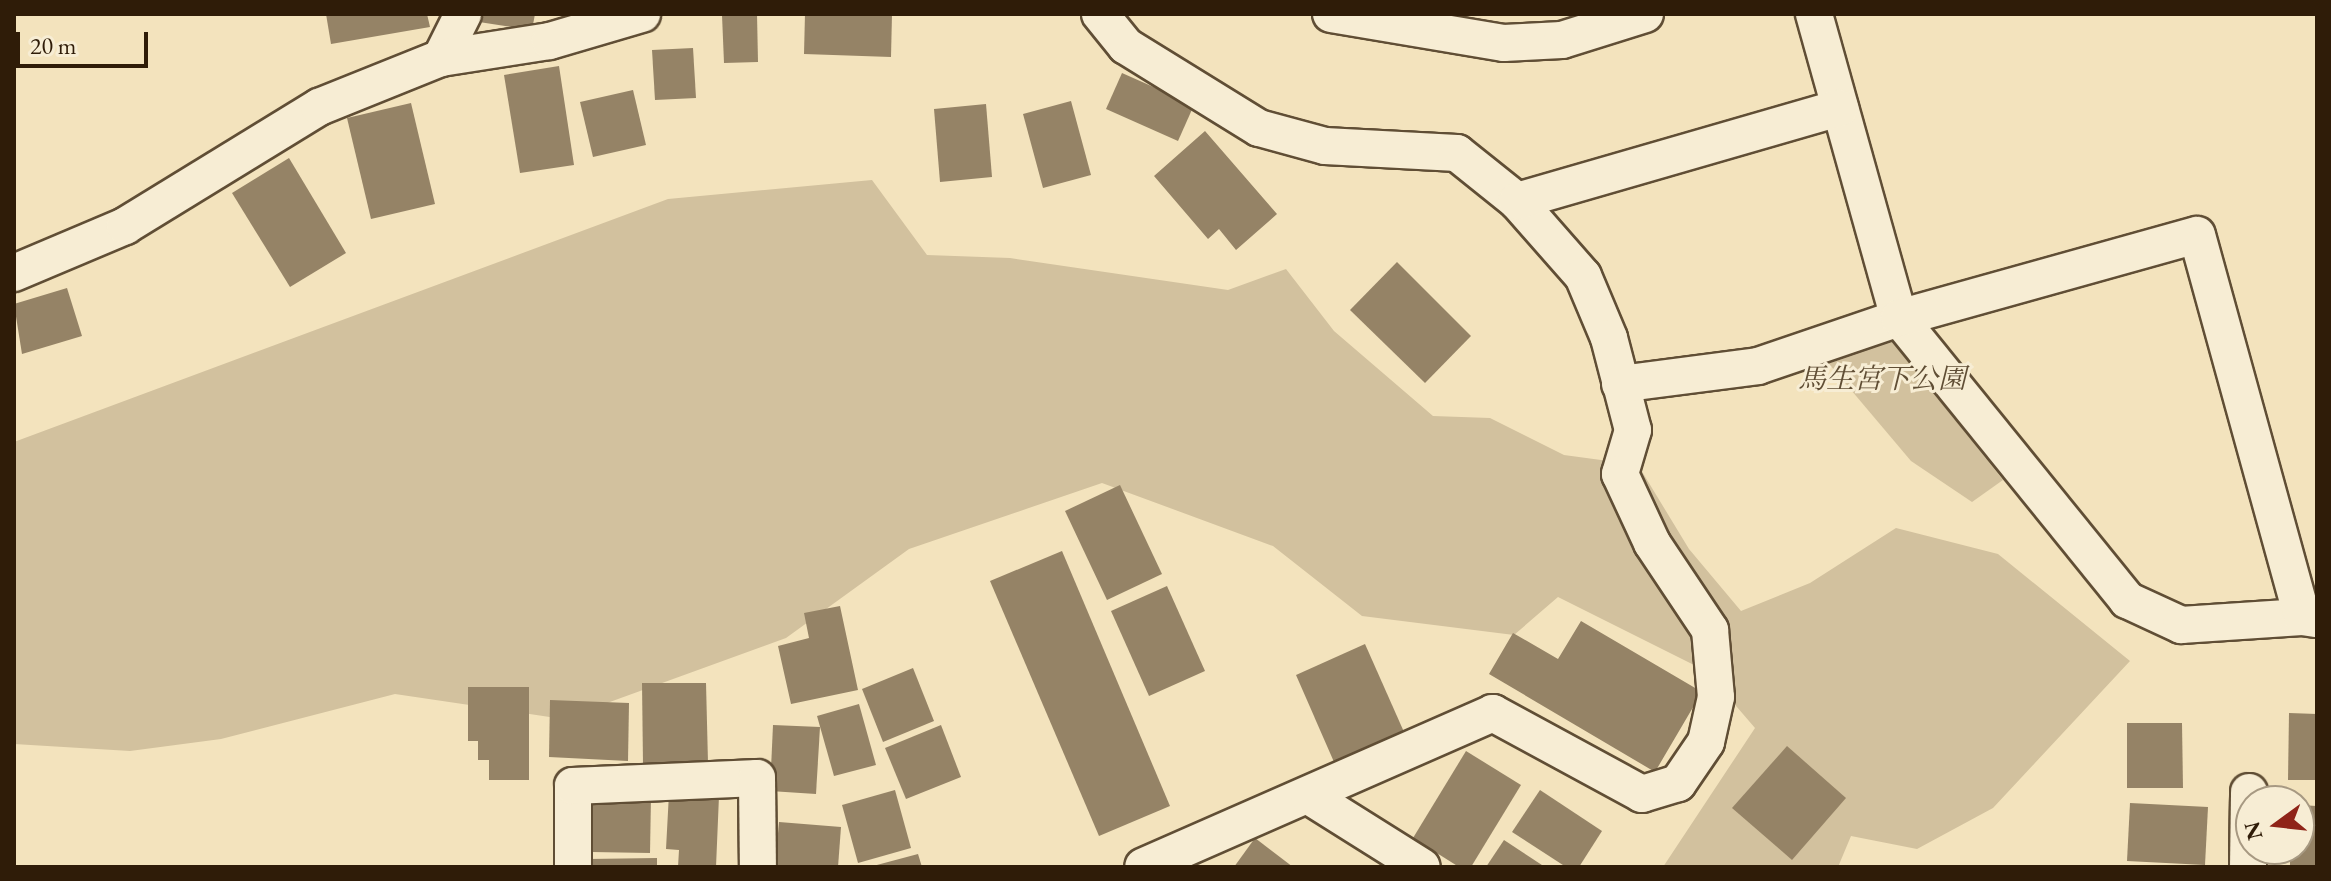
<!DOCTYPE html>
<meta charset="utf-8">
<style>
body{margin:0}
#map{position:relative;width:2331px;height:881px;overflow:hidden;background:#f3e3bd;font-family:"EB Garamond","Noto Serif JP",serif}
div>[style]{position:absolute}
.green>*{inset:0;background:#d2c19e}
.building>*{inset:0;background:#958366}
.roads{filter:drop-shadow(2px 0 #604e35) drop-shadow(-2px 0 #604e35) drop-shadow(0 2px #604e35) drop-shadow(0 -2px #604e35)}
.street>*{height:36px;margin:-18px;padding:0 18px;transform-origin:18px;border-radius:18px;background:#f7edd4}
span{translate:-50% -50%;white-space:nowrap;text-align:center;line-height:1.15;-webkit-text-stroke:6px #f7edd4;paint-order:stroke}
.park-label{font-size:28px;color:#604e35;font-style:italic}
.frame{position:absolute;inset:0;border:16px solid #2f1c08;pointer-events:none}
.north{position:absolute;left:2235px;top:785px;width:80px;height:80px;box-sizing:border-box;background:#f7edd4;border:2px solid #a79982;border-radius:50%;rotate:255deg;font-size:22px;font-weight:700;line-height:32px;text-align:center;color:#2f1c08}
.north::after{content:'';display:block;margin:auto;width:28px;height:36px;background:#8f2418;clip-path:polygon(50% 0,100% 100%,50% 72%,0 100%)}
.scale{position:absolute;left:16px;top:32px;width:132px;height:36px;box-sizing:border-box;border:4px solid #2f1c08;border-top:0;padding-left:10px;font-size:24px;line-height:28px;white-space:nowrap;color:#2f1c08;-webkit-text-stroke:6px #f7edd4;paint-order:stroke}
</style>
<div id="map">
<div class="green">
<div style="clip-path:polygon(872px 180px,927px 255px,1010px 258px,1228px 290px,1286px 269px,1334px 331px,1433px 416px,1490px 418px,1564px 455px,1638px 465px,1689px 549px,1741px 611px,1810px 583px,1896px 528px,1998px 554px,2130px 661px,1993px 808px,1917px 849px,1851px 836px,1838px 867px,1663px 867px,1755px 728px,1706px 671px,1558px 597px,1514px 635px,1362px 616px,1273px 546px,1102px 483px,909px 549px,786px 638px,563px 719px,395px 694px,221px 739px,130px 751px,14px 744px,14px 442px,668px 199px)"></div>
<div style="clip-path:polygon(1892px 341px,2003px 480px,1972px 502px,1911px 461px,1824px 358px)"></div>
</div>
<div class="building">
<div style="clip-path:polygon(326px 14px,427px 14px,430px 27px,331px 44px)"></div>
<div style="clip-path:polygon(480px 14px,535px 14px,532px 30px,479px 22px)"></div>
<div style="clip-path:polygon(757px 14px,758px 62px,724px 63px,722px 15px)"></div>
<div style="clip-path:polygon(805px 14px,892px 14px,891px 57px,804px 54px)"></div>
<div style="clip-path:polygon(693px 48px,696px 98px,655px 100px,652px 50px)"></div>
<div style="clip-path:polygon(559px 66px,574px 165px,520px 173px,504px 75px)"></div>
<div style="clip-path:polygon(1122px 73px,1194px 105px,1178px 141px,1106px 109px)"></div>
<div style="clip-path:polygon(633px 90px,646px 145px,593px 157px,580px 102px)"></div>
<div style="clip-path:polygon(1071px 101px,1091px 175px,1043px 188px,1023px 114px)"></div>
<div style="clip-path:polygon(411px 103px,435px 204px,371px 219px,347px 118px)"></div>
<div style="clip-path:polygon(986px 104px,992px 177px,940px 182px,934px 109px)"></div>
<div style="clip-path:polygon(1205px 131px,1277px 214px,1236px 250px,1219px 229px,1208px 239px,1154px 176px)"></div>
<div style="clip-path:polygon(289px 158px,346px 253px,290px 287px,232px 193px)"></div>
<div style="clip-path:polygon(1397px 262px,1471px 336px,1425px 383px,1350px 310px)"></div>
<div style="clip-path:polygon(67px 288px,82px 336px,22px 354px,14px 304px)"></div>
<div style="clip-path:polygon(1120px 485px,1162px 574px,1107px 600px,1065px 511px)"></div>
<div style="clip-path:polygon(1062px 551px,1170px 806px,1099px 836px,990px 581px)"></div>
<div style="clip-path:polygon(1167px 586px,1205px 671px,1149px 696px,1111px 611px)"></div>
<div style="clip-path:polygon(840px 606px,858px 690px,791px 704px,778px 646px,809px 638px,804px 613px)"></div>
<div style="clip-path:polygon(1581px 621px,1702px 692px,1655px 772px,1489px 674px,1513px 633px,1558px 659px)"></div>
<div style="clip-path:polygon(1365px 644px,1404px 732px,1334px 762px,1296px 675px)"></div>
<div style="clip-path:polygon(913px 668px,934px 721px,883px 742px,862px 689px)"></div>
<div style="clip-path:polygon(642px 683px,706px 683px,708px 763px,643px 764px)"></div>
<div style="clip-path:polygon(468px 687px,529px 687px,529px 780px,489px 780px,489px 760px,478px 760px,478px 741px,468px 741px)"></div>
<div style="clip-path:polygon(550px 700px,629px 703px,628px 761px,549px 757px)"></div>
<div style="clip-path:polygon(859px 704px,876px 765px,834px 776px,817px 716px)"></div>
<div style="clip-path:polygon(2289px 713px,2317px 714px,2317px 780px,2288px 780px)"></div>
<div style="clip-path:polygon(2127px 723px,2182px 723px,2183px 788px,2127px 788px)"></div>
<div style="clip-path:polygon(773px 725px,820px 727px,816px 794px,770px 791px)"></div>
<div style="clip-path:polygon(941px 725px,961px 777px,906px 799px,885px 748px)"></div>
<div style="clip-path:polygon(1787px 746px,1846px 798px,1792px 860px,1732px 808px)"></div>
<div style="clip-path:polygon(1466px 751px,1521px 785px,1471px 867px,1459px 867px,1413px 838px)"></div>
<div style="clip-path:polygon(895px 790px,911px 848px,858px 863px,842px 805px)"></div>
<div style="clip-path:polygon(1540px 790px,1602px 831px,1579px 867px,1566px 867px,1512px 832px)"></div>
<div style="clip-path:polygon(669px 793px,719px 796px,716px 867px,678px 867px,679px 850px,666px 849px)"></div>
<div style="clip-path:polygon(592px 795px,651px 796px,650px 853px,592px 852px)"></div>
<div style="clip-path:polygon(2130px 803px,2208px 807px,2205px 865px,2127px 861px)"></div>
<div style="clip-path:polygon(2299px 805px,2317px 806px,2317px 867px,2290px 867px,2290px 849px,2299px 849px)"></div>
<div style="clip-path:polygon(779px 822px,841px 827px,838px 867px,775px 867px)"></div>
<div style="clip-path:polygon(1255px 838px,1293px 867px,1234px 867px)"></div>
<div style="clip-path:polygon(1504px 840px,1545px 867px,1486px 867px)"></div>
<div style="clip-path:polygon(918px 854px,922px 867px,874px 867px,873px 866px)"></div>
<div style="clip-path:polygon(657px 858px,657px 867px,588px 867px,588px 859px)"></div>
</div>
<div class="roads">
<div class="street">
<div style="left:1100px;top:14px;width:41px;rotate:50.9deg"></div>
<div style="left:1126px;top:46px;width:156px;rotate:31.7deg"></div>
<div style="left:1259px;top:128px;width:68px;rotate:15.3deg"></div>
<div style="left:1325px;top:146px;width:132px;rotate:3deg"></div>
<div style="left:1457px;top:153px;width:77px;rotate:38.7deg"></div>
<div style="left:1517px;top:201px;width:100px;rotate:48.7deg"></div>
<div style="left:1583px;top:276px;width:67px;rotate:67.2deg"></div>
<div style="left:1609px;top:338px;width:95px;rotate:75.4deg"></div>
<div style="left:1633px;top:430px;width:46px;rotate:106.5deg"></div>
<div style="left:1620px;top:474px;width:76px;rotate:65.1deg"></div>
<div style="left:1652px;top:543px;width:105px;rotate:56.3deg"></div>
<div style="left:1710px;top:630px;width:67px;rotate:84.9deg"></div>
<div style="left:1716px;top:697px;width:46px;rotate:102.5deg"></div>
<div style="left:1706px;top:742px;width:50px;rotate:124.3deg"></div>
<div style="left:1678px;top:783px;width:38px;rotate:163deg"></div>
<div style="left:1642px;top:794px;width:170px;rotate:-151.5deg"></div>
<div style="left:1493px;top:713px;width:382px;rotate:156.3deg"></div>
<div style="left:1331px;top:14px;width:175px;rotate:9.5deg"></div>
<div style="left:1504px;top:43px;width:58px;rotate:-3deg"></div>
<div style="left:1562px;top:40px;width:87px;rotate:-17.4deg"></div>
<div style="left:1814px;top:14px;width:316px;rotate:74.4deg"></div>
<div style="left:1899px;top:318px;width:363px;rotate:51deg"></div>
<div style="left:2127px;top:600px;width:60px;rotate:24.8deg"></div>
<div style="left:2181px;top:625px;width:121px;rotate:-3.8deg"></div>
<div style="left:441px;top:58px;width:49px;rotate:-63.4deg"></div>
<div style="left:1517px;top:201px;width:336px;rotate:-16.1deg"></div>
<div style="left:14px;top:273px;width:121px;rotate:-22.9deg"></div>
<div style="left:125px;top:226px;width:228px;rotate:-31.5deg"></div>
<div style="left:319px;top:107px;width:131px;rotate:-21.9deg"></div>
<div style="left:441px;top:58px;width:110px;rotate:-8.9deg"></div>
<div style="left:550px;top:41px;width:96px;rotate:-16.4deg"></div>
<div style="left:1620px;top:384px;width:139px;rotate:-7.4deg"></div>
<div style="left:1758px;top:366px;width:149px;rotate:-18.8deg"></div>
<div style="left:1899px;top:318px;width:309px;rotate:-15.6deg"></div>
<div style="left:2197px;top:235px;width:396px;rotate:74.6deg"></div>
<div style="left:2302px;top:617px;width:15px;rotate:8deg"></div>
<div style="left:1309px;top:796px;width:133px;rotate:32.1deg"></div>
<div style="left:573px;top:867px;width:81px;rotate:-90deg"></div>
<div style="left:573px;top:786px;width:184px;rotate:-2.5deg"></div>
<div style="left:757px;top:778px;width:89px;rotate:89.4deg"></div>
<div style="left:2248px;top:867px;width:75px;rotate:-89.2deg"></div>
</div>
</div>
<div class="park-label">
<span style="left:1882px;top:378px">馬生宮下公園</span>
</div>
<div class="frame"></div>
<div class="north">N</div>
<div class="scale">20 m</div>
</div>
